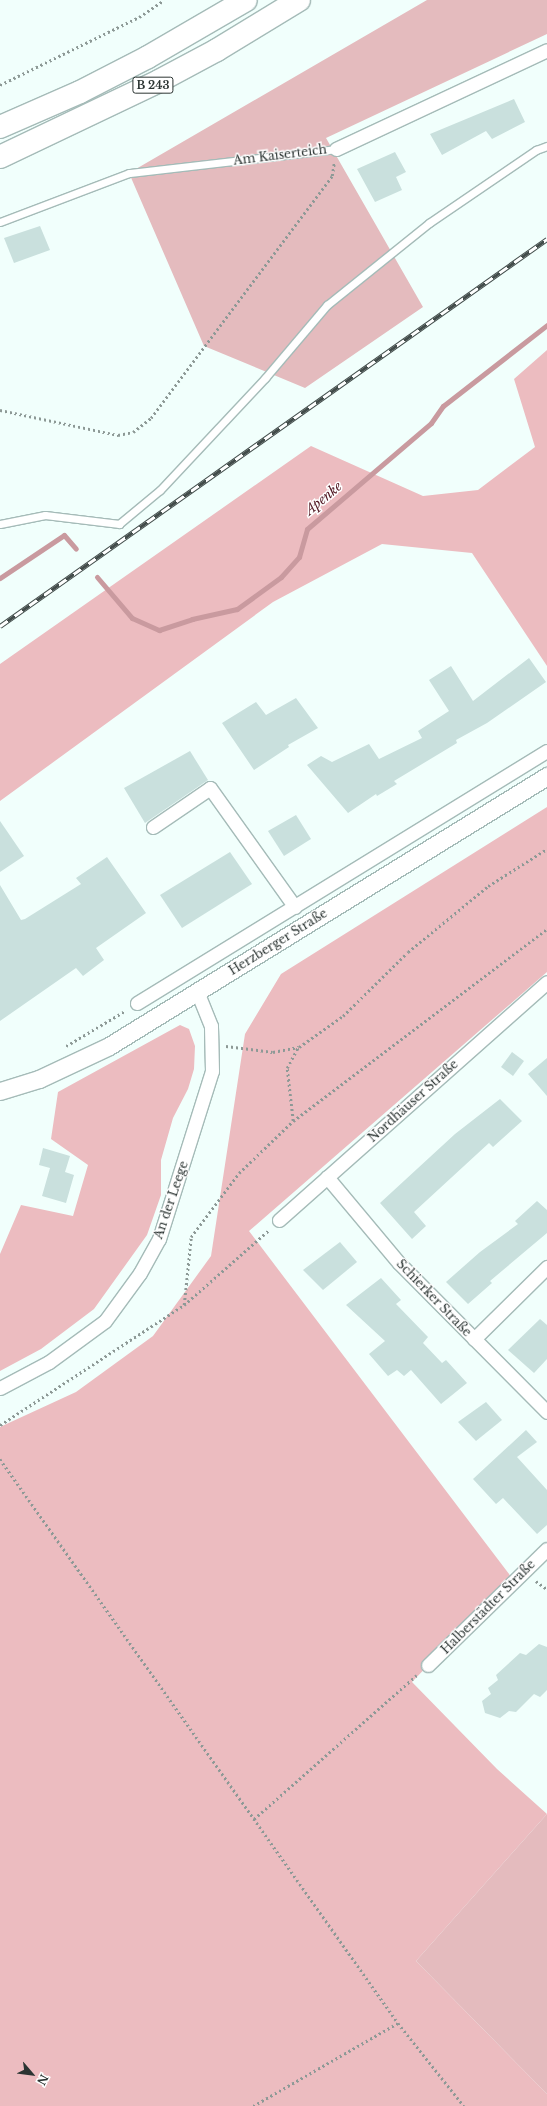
<!DOCTYPE html>
<meta charset="utf-8">
<style>
body{margin:0}
#map{position:relative;width:547px;height:2106px;overflow:hidden;background:#f1fffc;font-family:"Libre Baskerville",serif}
div>[style]{position:absolute}
.green>*{inset:0;background:#e4bbbe}
.forest>*{inset:0;background:#ecbcc0}
.stream>*{height:5px;margin:-2.5px;padding:0 2.5px;transform-origin:2.5px;border-radius:2.5px;background:#c99a9f}
.building>*{inset:0;background:#c9e0dd}
.path>*{height:2.5px;margin-top:-1.25px;transform-origin:0;background:repeating-linear-gradient(90deg,#8d9996 0 2px,transparent 0 5px)}
.roads{filter:drop-shadow(1px 0 #a5bbb8) drop-shadow(-1px 0 #a5bbb8) drop-shadow(0 1px #a5bbb8) drop-shadow(0 -1px #a5bbb8)}
.service>*{height:7px;margin:-3.5px;padding:0 3.5px;transform-origin:3.5px;border-radius:3.5px;background:#fff}
.minor>*{height:13px;margin:-6.5px;padding:0 6.5px;transform-origin:6.5px;border-radius:6.5px;background:#fff}
.tertiary>*{height:17px;margin:-8.5px;padding:0 8.5px;transform-origin:8.5px;border-radius:8.5px;background:#fff}
.trunk>*{height:22px;margin:-11px;padding:0 11px;transform-origin:11px;border-radius:11px;background:#fff}
.rail>*{height:4.5px;margin-top:-2.25px;transform-origin:0;background:repeating-linear-gradient(90deg,#fff 0 9px,#424c4a 0 18px);box-sizing:border-box;border-block:1px solid #424c4a}
span{translate:-50% -50%;white-space:nowrap;text-align:center;line-height:1.15;-webkit-text-stroke:3px #fff;paint-order:stroke}
.shield-label span{padding:1px 3px;background:#fff;border:1px solid;border-radius:3px;-webkit-text-stroke-width:0}
.shield-label{font-size:11px;color:#2b3432;font-weight:700}
.street-label{font-size:12px;color:#2b3432}
.water-label{font-size:13px;color:#501722;font-style:italic}
.north{position:absolute;left:12px;top:2054px;width:40px;height:40px;-webkit-text-stroke:3px #fff;paint-order:stroke;rotate:118deg;font-size:11px;font-weight:700;line-height:16px;text-align:center;color:#2b3432}
.north::after{content:'';display:block;margin:auto;width:14px;height:18px;background:#2b3432;clip-path:polygon(50% 0,100% 100%,50% 72%,0 100%)}
</style>
<div id="map">
<div class="green">
<div style="clip-path:polygon(427px 0,547px 0,547px 34px,326px 138px,423px 307px,305px 388px,204px 346px,129px 173px)"></div>
<div style="clip-path:polygon(547px 1814px,547px 2094px,416px 1961px)"></div>
</div>
<div class="forest">
<div style="clip-path:polygon(547px 350px,547px 666px,472px 553px,382px 544px,273px 602px,0 801px,0 664px,311px 446px,423px 496px,478px 490px,535px 447px,514px 379px)"></div>
<div style="clip-path:polygon(547px 807px,547px 972px,249px 1231px,512px 1578px,412px 1682px,497px 1769px,547px 1814px,416px 1961px,547px 2094px,547px 2106px,0 2106px,0 1427px,76px 1392px,153px 1336px,211px 1256px,245px 1034px,281px 974px)"></div>
<div style="clip-path:polygon(180px 1025px,189px 1029px,195px 1046px,194px 1069px,188px 1089px,173px 1118px,161px 1160px,161px 1195px,147px 1235px,94px 1309px,41px 1349px,0 1371px,0 1254px,21px 1205px,73px 1216px,88px 1165px,51px 1139px,58px 1092px)"></div>
</div>
<div class="stream">
<div style="left:97px;top:577px;width:54px;rotate:49.5deg"></div>
<div style="left:132px;top:618px;width:30px;rotate:24deg"></div>
<div style="left:159px;top:630px;width:35px;rotate:-18deg"></div>
<div style="left:192px;top:619px;width:46px;rotate:-12.5deg"></div>
<div style="left:237px;top:609px;width:54px;rotate:-36deg"></div>
<div style="left:281px;top:577px;width:27px;rotate:-48deg"></div>
<div style="left:299px;top:557px;width:29px;rotate:-74deg"></div>
<div style="left:307px;top:529px;width:163px;rotate:-40.5deg"></div>
<div style="left:431px;top:423px;width:21px;rotate:-55deg"></div>
<div style="left:443px;top:406px;width:132px;rotate:-37.9deg"></div>
<div style="left:0;top:578px;width:77px;rotate:-33.9deg"></div>
<div style="left:64px;top:535px;width:18px;rotate:49deg"></div>
</div>
<div class="building">
<div style="clip-path:polygon(514px 99px,525px 122px,492px 139px,486px 131px,442px 155px,430px 134px)"></div>
<div style="clip-path:polygon(395px 152px,406px 172px,396px 177px,402px 190px,375px 202px,357px 169px)"></div>
<div style="clip-path:polygon(40px 226px,50px 250px,14px 263px,4px 238px)"></div>
<div style="clip-path:polygon(529px 658px,546px 682px,487px 723px,456px 740px,457px 743px,394px 781px,397px 784px,377px 796px,376px 794px,348px 813px,307px 765px,321px 756px,332px 762px,369px 744px,379px 759px,422px 738px,418px 731px,449px 711px,429px 680px,451px 666px,473px 701px)"></div>
<div style="clip-path:polygon(296px 698px,318px 728px,288px 745px,289px 747px,254px 770px,222px 723px,256px 702px,266px 715px)"></div>
<div style="clip-path:polygon(190px 751px,208px 780px,145px 823px,124px 788px)"></div>
<div style="clip-path:polygon(296px 815px,311px 839px,284px 856px,268px 831px)"></div>
<div style="clip-path:polygon(0 821px,24px 856px,0 872px)"></div>
<div style="clip-path:polygon(230px 852px,252px 884px,182px 928px,160px 895px)"></div>
<div style="clip-path:polygon(107px 857px,146px 913px,96px 948px,104px 960px,83px 976px,76px 968px,0 1021px,0 885px,21px 920px,25px 919px,81px 884px,76px 878px)"></div>
<div style="clip-path:polygon(512px 1052px,524px 1061px,513px 1076px,501px 1067px)"></div>
<div style="clip-path:polygon(547px 1058px,547px 1096px,528px 1074px)"></div>
<div style="clip-path:polygon(500px 1099px,522px 1121px,493px 1147px,489px 1143px,414px 1212px,426px 1226px,412px 1239px,380px 1203px,455px 1134px)"></div>
<div style="clip-path:polygon(43px 1148px,70px 1156px,65px 1172px,74px 1175px,66px 1203px,42px 1196px,50px 1168px,39px 1165px)"></div>
<div style="clip-path:polygon(537px 1201px,547px 1210px,547px 1233px,490px 1281px,492px 1283px,468px 1304px,446px 1282px,480px 1252px,518px 1224px,515px 1221px)"></div>
<div style="clip-path:polygon(340px 1242px,357px 1262px,323px 1290px,303px 1270px)"></div>
<div style="clip-path:polygon(381px 1278px,401px 1300px,396px 1304px,428px 1337px,423px 1343px,442px 1363px,446px 1360px,467px 1383px,441px 1404px,411px 1370px,404px 1376px,397px 1370px,388px 1376px,369px 1354px,385px 1341px,346px 1305px)"></div>
<div style="clip-path:polygon(540px 1319px,547px 1325px,547px 1359px,534px 1373px,508px 1350px)"></div>
<div style="clip-path:polygon(486px 1402px,502px 1420px,476px 1441px,458px 1422px)"></div>
<div style="clip-path:polygon(526px 1430px,537px 1442px,517px 1457px,547px 1490px,547px 1525px,537px 1534px,503px 1498px,496px 1504px,473px 1479px)"></div>
<div style="clip-path:polygon(539px 1644px,547px 1647px,547px 1690px,540px 1697px,534px 1694px,516px 1712px,509px 1711px,500px 1718px,485px 1713px,482px 1701px,491px 1694px,488px 1688px,498px 1680px,496px 1675px,520px 1653px,526px 1655px)"></div>
</div>
<div class="path">
<div style="left:0;top:85px;width:155px;rotate:-26.1deg"></div>
<div style="left:139px;top:17px;width:30px;rotate:-34deg"></div>
<div style="left:0;top:410px;width:121px;rotate:12deg"></div>
<div style="left:118px;top:435px;width:15px;rotate:-11deg"></div>
<div style="left:133px;top:432px;width:23px;rotate:-38deg"></div>
<div style="left:151px;top:418px;width:302px;rotate:-53.2deg"></div>
<div style="left:332px;top:176px;width:13px;rotate:-81deg"></div>
<div style="left:66px;top:1046px;width:69px;rotate:-30.7deg"></div>
<div style="left:226px;top:1046px;width:47px;rotate:7.3deg"></div>
<div style="left:273px;top:1052px;width:26px;rotate:-11deg"></div>
<div style="left:299px;top:1047px;width:54px;rotate:-35.2deg"></div>
<div style="left:343px;top:1016px;width:91px;rotate:-44.6deg"></div>
<div style="left:408px;top:952px;width:104px;rotate:-39.5deg"></div>
<div style="left:488px;top:886px;width:70px;rotate:-32.1deg"></div>
<div style="left:293px;top:1121px;width:53px;rotate:-96.5deg"></div>
<div style="left:287px;top:1068px;width:24px;rotate:-62deg"></div>
<div style="left:184px;top:1305px;width:68px;rotate:-84.1deg"></div>
<div style="left:191px;top:1237px;width:80px;rotate:-53.1deg"></div>
<div style="left:239px;top:1173px;width:75px;rotate:-43.9deg"></div>
<div style="left:293px;top:1121px;width:318px;rotate:-37.1deg"></div>
<div style="left:0;top:1425px;width:220px;rotate:-33.1deg"></div>
<div style="left:184px;top:1305px;width:113px;rotate:-41.4deg"></div>
<div style="left:0;top:1459px;width:690px;rotate:54.79deg"></div>
<div style="left:398px;top:2023px;width:106px;rotate:51.5deg"></div>
<div style="left:536px;top:1581px;width:14px;rotate:36deg"></div>
<div style="left:254px;top:1819px;width:217px;rotate:-41.5deg"></div>
<div style="left:253px;top:2106px;width:167px;rotate:-29.8deg"></div>
</div>
<div class="roads">
<div class="service">
<div style="left:0;top:222px;width:138px;rotate:-20.8deg"></div>
<div style="left:129px;top:173px;width:208px;rotate:-6.6deg"></div>
<div style="left:0;top:524px;width:46px;rotate:-11.3deg"></div>
<div style="left:45px;top:515px;width:75px;rotate:6.9deg"></div>
<div style="left:119px;top:524px;width:53px;rotate:-39.7deg"></div>
<div style="left:160px;top:490px;width:154px;rotate:-46.8deg"></div>
<div style="left:265px;top:378px;width:96px;rotate:-49.7deg"></div>
<div style="left:327px;top:305px;width:131px;rotate:-38.8deg"></div>
<div style="left:429px;top:223px;width:130px;rotate:-34.3deg"></div>
<div style="left:536px;top:150px;width:12px;rotate:-20deg"></div>
</div>
<div class="minor">
<div style="left:336px;top:149px;width:233px;rotate:-25.1deg"></div>
<div style="left:153px;top:827px;width:69px;rotate:-34.4deg"></div>
<div style="left:210px;top:788px;width:146px;rotate:54.5deg"></div>
<div style="left:137px;top:1003px;width:481px;rotate:-31.6deg"></div>
<div style="left:327px;top:1177px;width:112px;rotate:50.1deg"></div>
<div style="left:399px;top:1263px;width:210px;rotate:45.2deg"></div>
<div style="left:279px;top:1220px;width:358px;rotate:-41.6deg"></div>
<div style="left:474px;top:1339px;width:103px;rotate:-44.6deg"></div>
<div style="left:0;top:1388px;width:55px;rotate:-28deg"></div>
<div style="left:49px;top:1362px;width:69px;rotate:-36.2deg"></div>
<div style="left:105px;top:1321px;width:59px;rotate:-53.9deg"></div>
<div style="left:140px;top:1273px;width:39px;rotate:-61deg"></div>
<div style="left:159px;top:1239px;width:176px;rotate:-72.5deg"></div>
<div style="left:212px;top:1071px;width:45px;rotate:-91.3deg"></div>
<div style="left:211px;top:1026px;width:35px;rotate:-112deg"></div>
<div style="left:428px;top:1665px;width:166px;rotate:-44.3deg"></div>
</div>
<div class="tertiary">
<div style="left:0;top:1091px;width:41px;rotate:-17.1deg"></div>
<div style="left:39px;top:1079px;width:77px;rotate:-25.2deg"></div>
<div style="left:109px;top:1046px;width:515px;rotate:-31.65deg"></div>
</div>
<div class="trunk">
<div style="left:0;top:127px;width:87px;rotate:-23.6deg"></div>
<div style="left:80px;top:92px;width:76px;rotate:-27.2deg"></div>
<div style="left:148px;top:57px;width:113px;rotate:-30.2deg"></div>
<div style="left:0;top:157px;width:176px;rotate:-25.5deg"></div>
<div style="left:159px;top:81px;width:66px;rotate:-28.1deg"></div>
<div style="left:217px;top:50px;width:96px;rotate:-31.4deg"></div>
</div>
</div>
<div class="rail">
<div style="left:0;top:626px;width:670px;rotate:-35.28deg"></div>
</div>
<div class="shield-label">
<span style="left:153px;top:85px">B 243</span>
</div>
<div class="street-label">
<span style="left:280px;top:155px;rotate:-7deg">Am Kaiserteich</span>
<span style="left:278px;top:942px;rotate:-32deg">Herzberger Straße</span>
<span style="left:413px;top:1101px;rotate:-42deg">Nordhäuser Straße</span>
<span style="left:171px;top:1200px;rotate:-71deg">An der Leege</span>
<span style="left:434px;top:1298px;rotate:46deg">Schierker Straße</span>
<span style="left:488px;top:1607px;rotate:-45deg">Halberstädter Straße</span>
</div>
<div class="water-label">
<span style="left:324px;top:499px;rotate:-40deg">Apenke</span>
</div>
<div class="north">N</div>
</div>
